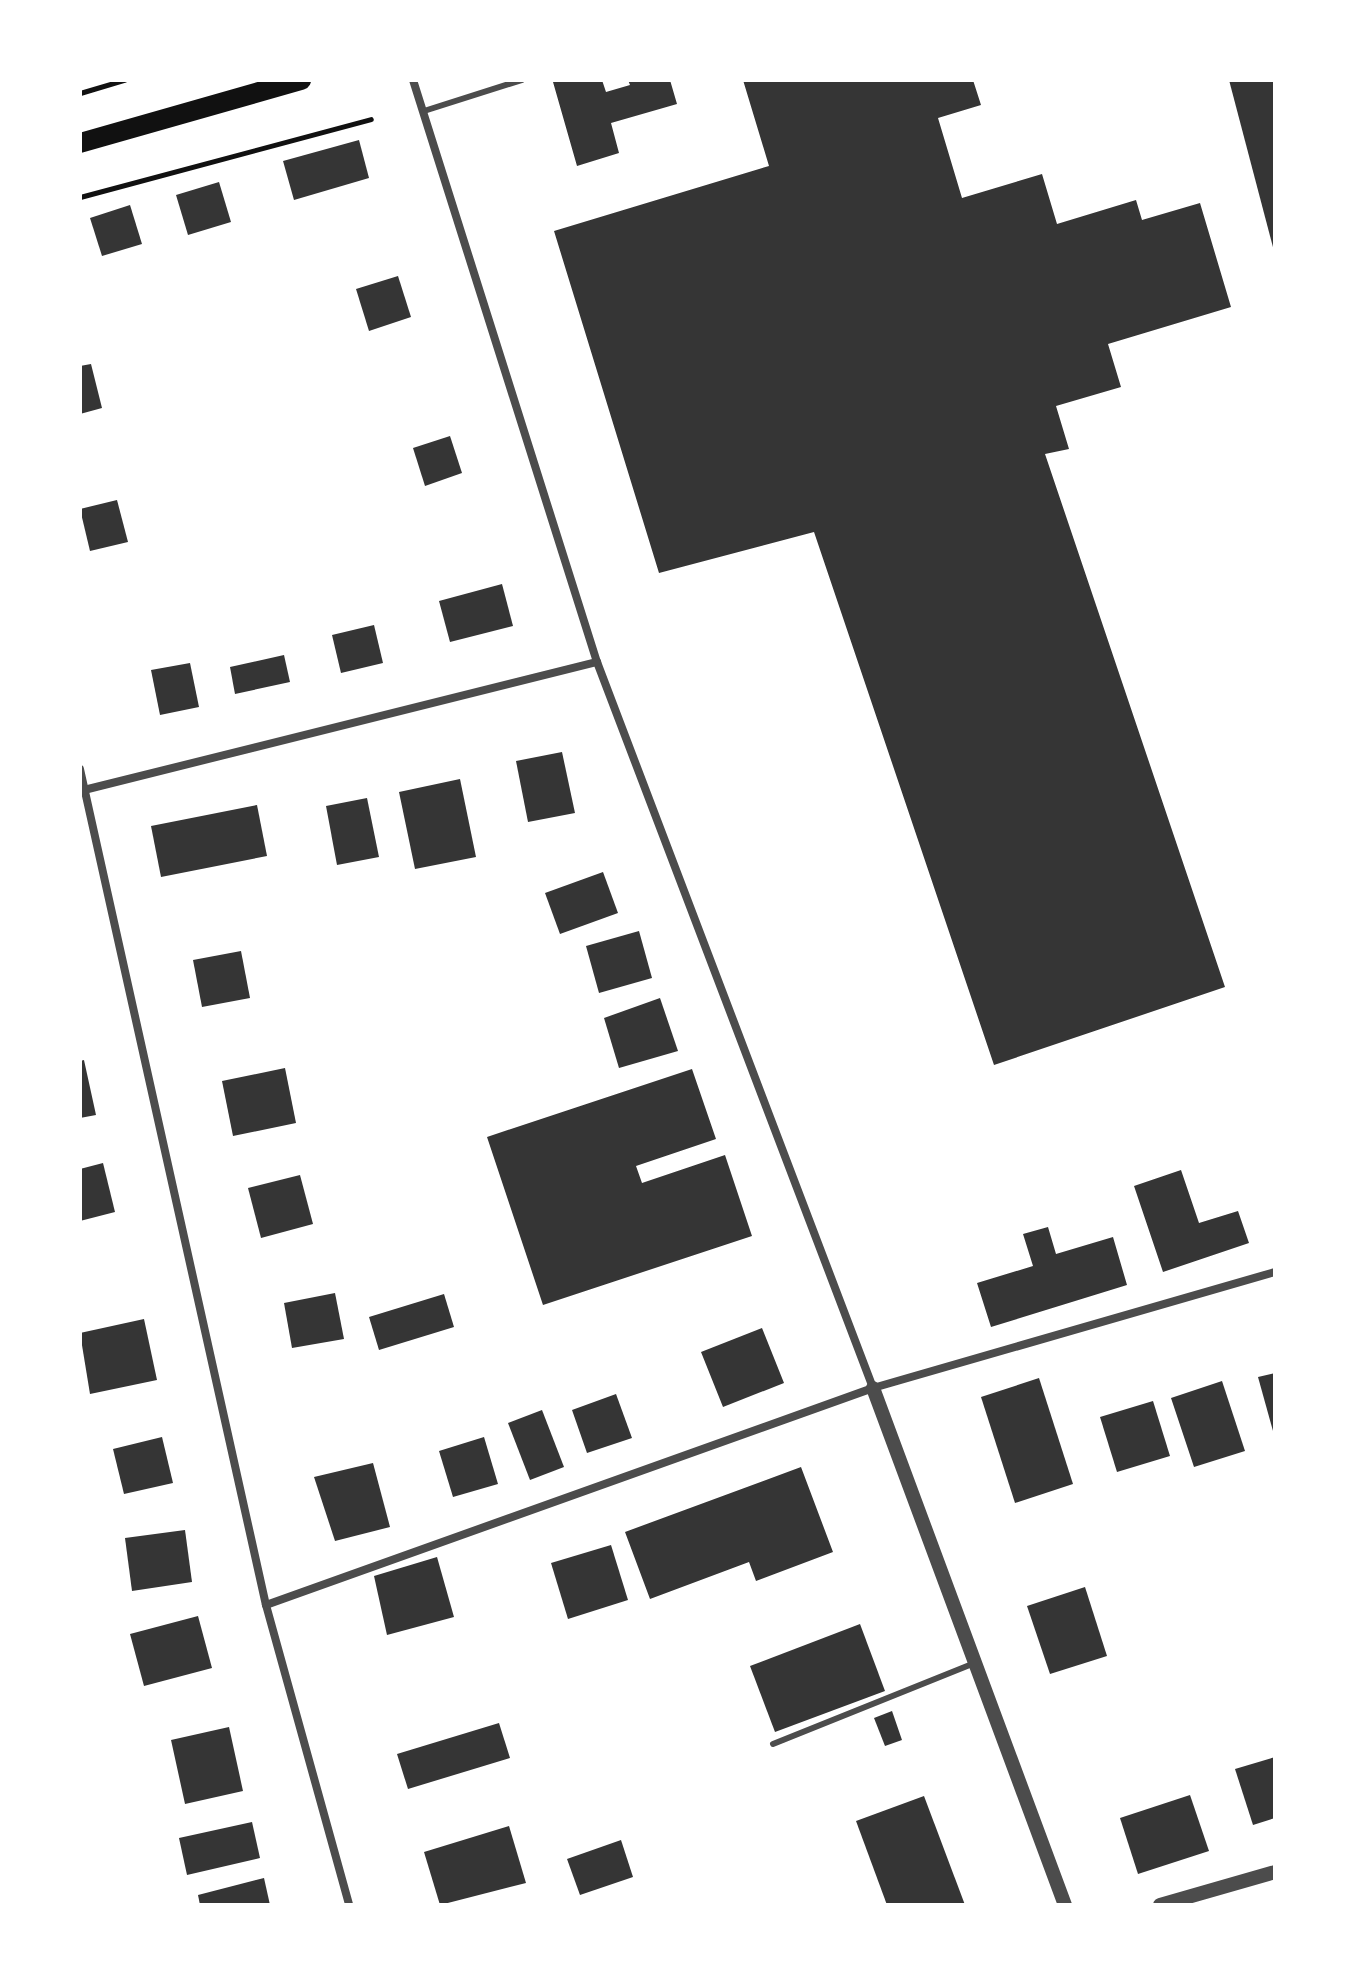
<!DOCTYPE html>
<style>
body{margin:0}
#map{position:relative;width:1355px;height:1985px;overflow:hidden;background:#fff;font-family:Arial,sans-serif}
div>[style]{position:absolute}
.building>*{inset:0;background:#353535}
.path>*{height:5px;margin:-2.5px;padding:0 2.5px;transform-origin:2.5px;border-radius:2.5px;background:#111}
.service>*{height:6px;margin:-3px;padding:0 3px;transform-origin:3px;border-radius:3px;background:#4c4c4c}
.minor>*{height:8px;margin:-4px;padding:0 4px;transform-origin:4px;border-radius:4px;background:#4c4c4c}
.tertiary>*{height:14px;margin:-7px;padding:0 7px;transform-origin:7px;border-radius:7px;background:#4c4c4c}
.primary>*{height:20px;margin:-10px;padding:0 10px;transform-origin:10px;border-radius:10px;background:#111}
span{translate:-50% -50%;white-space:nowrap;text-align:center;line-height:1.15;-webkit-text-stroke:6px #fff;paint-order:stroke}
.frame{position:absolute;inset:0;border:82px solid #fff;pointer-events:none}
</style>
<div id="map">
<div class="building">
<div style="clip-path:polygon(602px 80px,606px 92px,630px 85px,628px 80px,670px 80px,677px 104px,611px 123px,619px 153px,577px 166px,553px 82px)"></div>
<div style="clip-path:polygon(743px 80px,973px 80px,981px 105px,938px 118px,962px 198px,1042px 174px,1057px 224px,1136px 200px,1142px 220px,1200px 203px,1231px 307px,1108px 344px,1121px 387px,1056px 406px,1069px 449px,1045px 454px,1225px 987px,994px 1065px,814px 532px,659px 573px,554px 231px,769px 166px)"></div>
<div style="clip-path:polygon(1229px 80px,1275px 80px,1275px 251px,1274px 251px)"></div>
<div style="clip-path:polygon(359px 140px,369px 178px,294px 200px,283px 161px)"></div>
<div style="clip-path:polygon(219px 182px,231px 222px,188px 235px,176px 195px)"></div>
<div style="clip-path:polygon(130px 205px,142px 244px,102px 256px,90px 218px)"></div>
<div style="clip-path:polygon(398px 276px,411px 317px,369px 331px,356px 289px)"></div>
<div style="clip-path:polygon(91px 364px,102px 408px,80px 414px,80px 366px)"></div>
<div style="clip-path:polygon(450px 436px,462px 473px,425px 486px,413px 448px)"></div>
<div style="clip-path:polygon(117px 500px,128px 542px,90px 551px,80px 509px)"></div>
<div style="clip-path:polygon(502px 584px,513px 626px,450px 642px,439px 601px)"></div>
<div style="clip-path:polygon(374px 625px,383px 663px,341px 673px,332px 635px)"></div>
<div style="clip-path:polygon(284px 655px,290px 682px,235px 694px,230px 667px)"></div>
<div style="clip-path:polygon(190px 663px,199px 707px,160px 715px,151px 670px)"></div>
<div style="clip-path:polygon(562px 752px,575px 813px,528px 822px,516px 761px)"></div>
<div style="clip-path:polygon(460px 779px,476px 857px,415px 869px,399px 792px)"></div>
<div style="clip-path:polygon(367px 798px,379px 857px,337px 865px,326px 806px)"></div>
<div style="clip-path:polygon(257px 805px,267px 856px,161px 877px,151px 826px)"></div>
<div style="clip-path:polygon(603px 872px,618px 913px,560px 934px,545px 893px)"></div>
<div style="clip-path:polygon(639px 931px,652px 978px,599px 993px,586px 946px)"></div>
<div style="clip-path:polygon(241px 951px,250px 998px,202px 1007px,193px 960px)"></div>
<div style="clip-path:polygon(660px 998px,678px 1051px,619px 1068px,604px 1018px)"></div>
<div style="clip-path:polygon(84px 1060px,96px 1115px,80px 1118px,80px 1061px)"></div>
<div style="clip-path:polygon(285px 1068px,296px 1123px,233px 1136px,222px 1081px)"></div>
<div style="clip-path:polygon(692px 1069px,716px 1139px,636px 1166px,642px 1183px,725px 1155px,752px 1236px,543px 1305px,487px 1137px)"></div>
<div style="clip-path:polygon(103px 1163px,115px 1212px,80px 1221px,80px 1169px)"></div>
<div style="clip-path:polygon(1181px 1170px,1199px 1223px,1238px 1211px,1249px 1243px,1163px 1272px,1134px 1186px)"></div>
<div style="clip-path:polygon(300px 1175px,313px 1224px,261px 1238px,248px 1188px)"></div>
<div style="clip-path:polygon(1048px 1227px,1056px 1254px,1113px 1237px,1127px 1285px,991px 1327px,977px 1283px,1033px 1266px,1023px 1234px)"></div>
<div style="clip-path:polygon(335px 1293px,344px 1339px,292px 1348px,284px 1303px)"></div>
<div style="clip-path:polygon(444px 1294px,454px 1327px,379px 1350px,369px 1317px)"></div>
<div style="clip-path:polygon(144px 1319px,157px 1380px,90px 1394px,80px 1333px)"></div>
<div style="clip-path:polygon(762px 1328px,784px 1383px,723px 1407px,701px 1352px)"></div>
<div style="clip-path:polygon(1275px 1373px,1275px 1430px,1273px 1431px,1258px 1377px)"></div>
<div style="clip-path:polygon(1039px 1378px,1073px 1484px,1015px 1503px,981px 1397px)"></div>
<div style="clip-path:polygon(1222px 1381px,1245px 1451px,1194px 1467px,1171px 1398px)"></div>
<div style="clip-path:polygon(616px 1394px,632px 1438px,587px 1453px,572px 1410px)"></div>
<div style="clip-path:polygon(1153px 1401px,1170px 1456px,1117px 1472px,1100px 1417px)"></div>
<div style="clip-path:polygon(542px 1410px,564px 1467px,530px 1480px,508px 1423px)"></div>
<div style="clip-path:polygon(162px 1437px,173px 1483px,124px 1494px,113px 1449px)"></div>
<div style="clip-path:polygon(484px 1437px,498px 1484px,453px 1497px,439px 1451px)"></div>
<div style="clip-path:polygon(373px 1463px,390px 1527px,335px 1541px,314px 1477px)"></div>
<div style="clip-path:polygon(801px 1467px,833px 1552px,756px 1581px,749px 1562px,650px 1599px,625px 1532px)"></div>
<div style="clip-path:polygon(185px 1530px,192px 1582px,132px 1591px,125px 1538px)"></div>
<div style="clip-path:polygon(611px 1545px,628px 1600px,568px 1619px,551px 1563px)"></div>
<div style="clip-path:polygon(437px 1557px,454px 1617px,387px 1635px,374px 1576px)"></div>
<div style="clip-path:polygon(1085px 1587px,1107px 1656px,1050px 1674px,1027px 1606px)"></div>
<div style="clip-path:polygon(198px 1616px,212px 1668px,144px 1686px,130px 1634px)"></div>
<div style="clip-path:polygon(860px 1624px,885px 1691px,775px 1732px,750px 1666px)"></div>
<div style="clip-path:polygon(892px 1711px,902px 1740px,885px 1746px,874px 1718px)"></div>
<div style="clip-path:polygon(499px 1723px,510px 1758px,408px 1789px,397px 1754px)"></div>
<div style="clip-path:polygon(229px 1727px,243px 1791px,185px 1804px,171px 1740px)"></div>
<div style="clip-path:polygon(1275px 1757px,1275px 1818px,1253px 1825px,1235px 1769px)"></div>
<div style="clip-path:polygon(1190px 1795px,1209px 1851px,1138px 1874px,1120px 1818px)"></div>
<div style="clip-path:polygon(924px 1796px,965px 1905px,887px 1905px,856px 1821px)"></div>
<div style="clip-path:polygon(252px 1822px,260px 1858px,187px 1875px,179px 1838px)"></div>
<div style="clip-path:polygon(509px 1826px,526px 1883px,440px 1905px,424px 1852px)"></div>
<div style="clip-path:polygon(621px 1840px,633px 1877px,580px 1895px,567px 1859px)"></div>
<div style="clip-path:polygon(264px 1878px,270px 1905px,200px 1905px,198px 1895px)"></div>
</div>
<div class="path">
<div style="left:80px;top:93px;width:46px;rotate:-16.5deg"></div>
<div style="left:80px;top:197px;width:301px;rotate:-15deg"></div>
</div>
<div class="service">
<div style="left:424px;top:111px;width:103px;rotate:-17.6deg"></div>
<div style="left:773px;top:1744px;width:218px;rotate:-21.9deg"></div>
</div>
<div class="minor">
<div style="left:413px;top:80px;width:610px;rotate:72.46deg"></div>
<div style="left:597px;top:662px;width:777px;rotate:69.18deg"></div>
<div style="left:80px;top:769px;width:856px;rotate:77.46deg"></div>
<div style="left:266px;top:1605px;width:311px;rotate:74.5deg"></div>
<div style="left:80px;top:791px;width:533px;rotate:-14.01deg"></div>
<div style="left:266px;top:1605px;width:645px;rotate:-19.67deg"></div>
<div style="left:873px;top:1388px;width:418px;rotate:-16.1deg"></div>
</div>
<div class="tertiary">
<div style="left:873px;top:1388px;width:552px;rotate:69.63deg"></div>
<div style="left:1160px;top:1905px;width:120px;rotate:-16deg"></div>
</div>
<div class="primary">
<div style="left:80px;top:143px;width:230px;rotate:-15.9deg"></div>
</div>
<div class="frame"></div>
</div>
